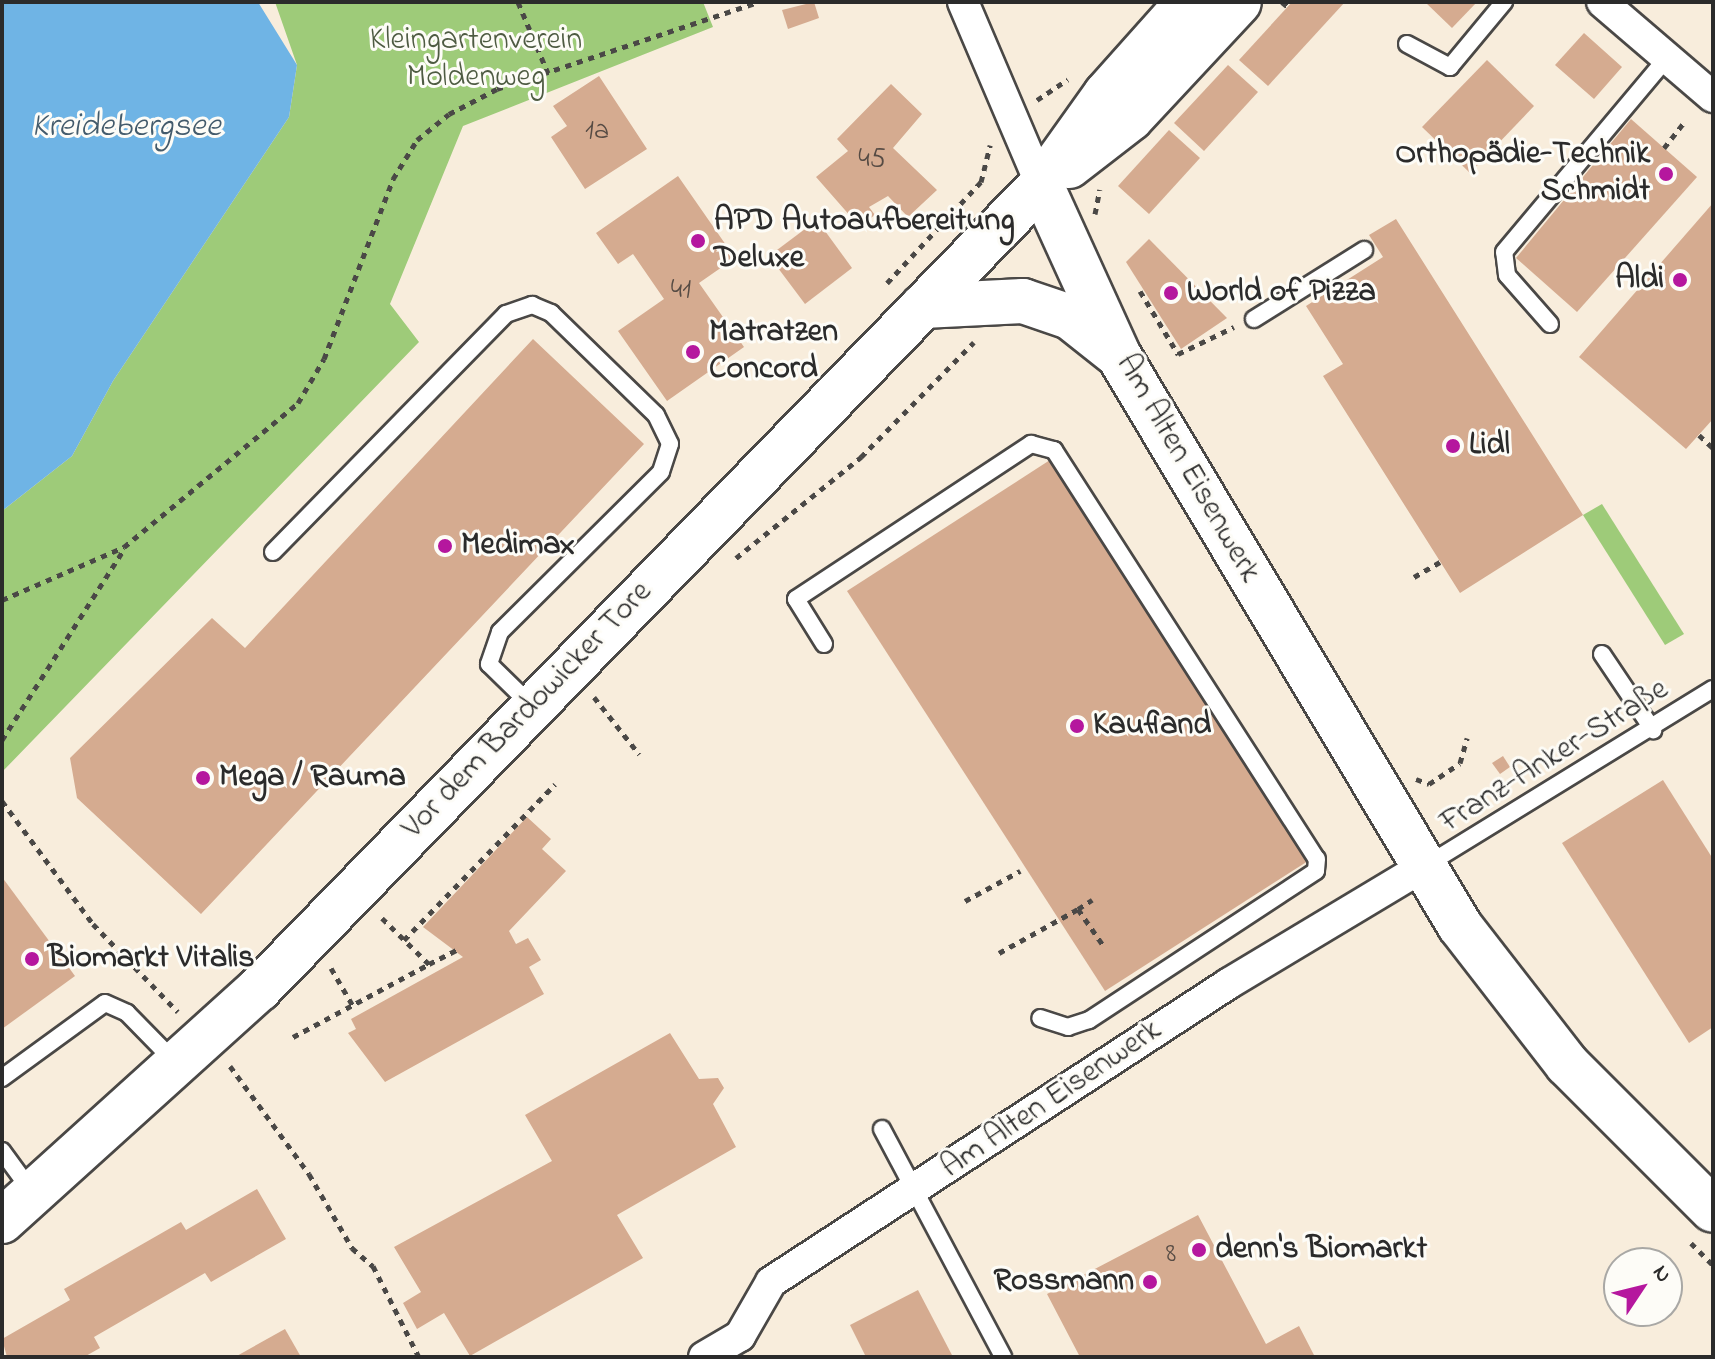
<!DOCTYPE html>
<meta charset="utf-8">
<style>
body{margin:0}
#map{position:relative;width:1715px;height:1359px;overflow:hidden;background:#f8eddc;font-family:"Indie Flower",sans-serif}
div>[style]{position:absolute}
.green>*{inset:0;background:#9ecb79}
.water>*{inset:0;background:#6fb4e5}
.building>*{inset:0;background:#d5ab90}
.path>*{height:5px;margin-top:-2.5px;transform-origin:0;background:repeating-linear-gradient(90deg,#4a4846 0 6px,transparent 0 12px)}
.roads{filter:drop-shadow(2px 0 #4a4846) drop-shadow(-2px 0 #4a4846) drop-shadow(0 2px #4a4846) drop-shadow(0 -2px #4a4846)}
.lane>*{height:16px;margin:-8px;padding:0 8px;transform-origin:8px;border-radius:8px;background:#fff}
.street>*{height:30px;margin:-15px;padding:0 15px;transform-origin:15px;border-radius:15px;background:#fff}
.secondary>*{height:44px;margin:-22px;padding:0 22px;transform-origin:22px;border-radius:22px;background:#fff}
.dots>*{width:22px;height:22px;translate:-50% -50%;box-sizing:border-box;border:4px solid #fdfcf7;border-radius:50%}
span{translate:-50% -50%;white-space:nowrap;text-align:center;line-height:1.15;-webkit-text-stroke:6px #fdfcf7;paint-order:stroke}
.number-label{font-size:28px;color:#564b44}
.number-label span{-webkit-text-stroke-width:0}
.park-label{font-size:32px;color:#4e5b42}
.poi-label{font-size:32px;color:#2b2b2b;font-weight:700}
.right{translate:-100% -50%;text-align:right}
.left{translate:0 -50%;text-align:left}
.street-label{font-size:32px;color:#2b2b2b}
.water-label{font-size:34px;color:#435b6c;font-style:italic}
.frame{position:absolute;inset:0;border:4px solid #2b2b2b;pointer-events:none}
.north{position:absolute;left:1603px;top:1247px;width:80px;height:80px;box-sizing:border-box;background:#fdfcf7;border:2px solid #a9a8a5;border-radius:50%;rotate:55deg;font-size:22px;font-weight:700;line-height:32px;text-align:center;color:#2b2b2b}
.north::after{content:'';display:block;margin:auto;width:28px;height:36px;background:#b5179e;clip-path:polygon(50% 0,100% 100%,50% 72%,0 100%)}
</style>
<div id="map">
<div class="green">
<div style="clip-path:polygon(275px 2px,703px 2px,713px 27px,463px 126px,390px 304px,419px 342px,2px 772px,2px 511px,72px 456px,113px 381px,289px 117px,297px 65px)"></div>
<div style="clip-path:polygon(1602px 504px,1684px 634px,1665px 645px,1583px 515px)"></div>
</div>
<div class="water">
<div style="clip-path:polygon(2px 2px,258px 2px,297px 65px,289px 117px,113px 381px,72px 456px,2px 511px)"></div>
</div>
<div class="building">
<div style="clip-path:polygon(814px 2px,819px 18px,788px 29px,782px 10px)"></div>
<div style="clip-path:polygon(1292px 2px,1345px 2px,1268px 86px,1239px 60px)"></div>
<div style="clip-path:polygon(1425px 2px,1477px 2px,1452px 28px)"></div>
<div style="clip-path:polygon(1584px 33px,1622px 67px,1594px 99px,1555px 65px)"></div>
<div style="clip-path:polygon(1487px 60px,1534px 106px,1470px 173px,1422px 127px)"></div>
<div style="clip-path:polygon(1228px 65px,1258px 92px,1204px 151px,1174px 123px)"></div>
<div style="clip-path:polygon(599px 76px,647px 149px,585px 189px,551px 137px,567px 126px,553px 106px)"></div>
<div style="clip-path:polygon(891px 84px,922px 114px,893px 148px,937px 190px,908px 217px,888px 196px,869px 207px,875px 215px,859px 226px,816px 177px,848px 151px,837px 139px)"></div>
<div style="clip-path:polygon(1631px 119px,1697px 177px,1577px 312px,1516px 258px)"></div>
<div style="clip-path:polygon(1169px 130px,1200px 158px,1149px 214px,1118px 186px)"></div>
<div style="clip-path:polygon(678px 176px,735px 258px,699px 283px,744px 347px,667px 401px,618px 331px,664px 299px,633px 254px,618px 264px,596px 233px)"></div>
<div style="clip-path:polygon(1713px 203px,1713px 419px,1686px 449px,1579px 357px)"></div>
<div style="clip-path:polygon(1396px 219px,1583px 515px,1460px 593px,1323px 376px,1343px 364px,1306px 306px,1383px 257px,1369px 235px)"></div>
<div style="clip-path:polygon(817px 220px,852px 268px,805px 304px,769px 256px)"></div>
<div style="clip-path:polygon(1149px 239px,1227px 318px,1181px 349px,1126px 262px)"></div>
<div style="clip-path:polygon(533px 339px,644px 444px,201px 914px,77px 798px,70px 758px,212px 618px,245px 648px)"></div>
<div style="clip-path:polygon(1050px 460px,1308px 861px,1105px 991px,847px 591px)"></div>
<div style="clip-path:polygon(1503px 756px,1510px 767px,1500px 774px,1492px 763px)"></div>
<div style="clip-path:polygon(1663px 780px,1713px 859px,1713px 1027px,1689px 1043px,1562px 843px)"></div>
<div style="clip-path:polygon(527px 817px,551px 839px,542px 849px,566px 871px,509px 931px,516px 944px,528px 938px,541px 960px,529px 967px,544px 994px,385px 1082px,348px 1033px,356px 1029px,351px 1019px,463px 957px,423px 927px)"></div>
<div style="clip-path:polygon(2px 877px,75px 976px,2px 1029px)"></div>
<div style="clip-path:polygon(670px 1033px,699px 1079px,718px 1078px,724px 1088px,713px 1104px,736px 1147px,617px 1215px,643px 1258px,470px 1356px,444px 1313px,417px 1329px,403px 1303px,421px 1292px,394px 1247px,552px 1161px,525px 1115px)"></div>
<div style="clip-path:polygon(257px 1189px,286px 1239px,211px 1282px,205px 1273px,94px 1337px,100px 1348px,84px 1357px,7px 1357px,2px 1339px,70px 1300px,64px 1289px,181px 1222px,186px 1230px)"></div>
<div style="clip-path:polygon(1198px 1215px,1266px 1344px,1299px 1326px,1315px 1357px,1080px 1357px,1047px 1294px)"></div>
<div style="clip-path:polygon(918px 1290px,953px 1357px,866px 1357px,850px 1325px)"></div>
<div style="clip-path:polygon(285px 1329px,301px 1357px,235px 1357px)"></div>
</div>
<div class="path">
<div style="left:518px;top:2px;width:77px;rotate:67.1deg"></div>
<div style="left:1282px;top:2px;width:8px;rotate:40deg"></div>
<div style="left:1037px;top:100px;width:37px;rotate:-34deg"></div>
<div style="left:1664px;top:148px;width:34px;rotate:-52deg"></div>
<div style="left:1095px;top:214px;width:25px;rotate:-79deg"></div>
<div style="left:887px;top:283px;width:138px;rotate:-47.1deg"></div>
<div style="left:981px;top:182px;width:38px;rotate:-76deg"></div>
<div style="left:1140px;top:291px;width:74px;rotate:58.9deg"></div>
<div style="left:1178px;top:354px;width:62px;rotate:-25.7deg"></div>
<div style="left:1699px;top:435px;width:19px;rotate:43deg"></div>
<div style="left:736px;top:558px;width:161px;rotate:-38.9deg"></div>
<div style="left:861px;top:457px;width:161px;rotate:-45.5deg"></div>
<div style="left:1414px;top:577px;width:30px;rotate:-30deg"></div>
<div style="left:2px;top:600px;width:133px;rotate:-23.5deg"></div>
<div style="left:124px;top:547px;width:226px;rotate:-39.6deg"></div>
<div style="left:298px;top:403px;width:51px;rotate:-59.4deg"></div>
<div style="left:324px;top:359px;width:193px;rotate:-69deg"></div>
<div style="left:393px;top:179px;width:46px;rotate:-58.4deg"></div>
<div style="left:417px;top:140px;width:41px;rotate:-39.1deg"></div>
<div style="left:449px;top:114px;width:54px;rotate:-27.5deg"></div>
<div style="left:497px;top:89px;width:275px;rotate:-18.4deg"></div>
<div style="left:594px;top:697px;width:73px;rotate:51.7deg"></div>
<div style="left:2px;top:740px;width:227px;rotate:-57.4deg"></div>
<div style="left:1416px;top:779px;width:14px;rotate:21deg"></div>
<div style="left:1429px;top:784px;width:37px;rotate:-34deg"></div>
<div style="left:1460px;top:763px;width:26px;rotate:-74deg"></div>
<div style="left:2px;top:801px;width:153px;rotate:53.5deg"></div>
<div style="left:93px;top:924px;width:122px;rotate:46deg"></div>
<div style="left:965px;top:901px;width:63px;rotate:-28.6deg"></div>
<div style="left:1078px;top:909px;width:17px;rotate:-33deg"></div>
<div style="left:382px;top:918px;width:66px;rotate:44.4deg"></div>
<div style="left:429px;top:964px;width:33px;rotate:-27deg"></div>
<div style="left:404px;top:940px;width:217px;rotate:-45.9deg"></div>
<div style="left:999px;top:953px;width:90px;rotate:-29.1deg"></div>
<div style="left:1078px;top:909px;width:47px;rotate:55.3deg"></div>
<div style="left:331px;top:968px;width:44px;rotate:59.9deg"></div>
<div style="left:293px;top:1037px;width:154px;rotate:-28.2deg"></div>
<div style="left:230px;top:1066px;width:134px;rotate:53.8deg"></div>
<div style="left:309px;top:1174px;width:86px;rotate:59.8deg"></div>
<div style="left:352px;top:1248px;width:28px;rotate:41deg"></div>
<div style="left:373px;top:1266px;width:102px;rotate:63.2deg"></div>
<div style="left:1691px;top:1243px;width:31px;rotate:45deg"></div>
</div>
<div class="roads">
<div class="lane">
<div style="left:1407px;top:44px;width:49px;rotate:28.1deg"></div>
<div style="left:1450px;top:67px;width:85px;rotate:-50.3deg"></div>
<div style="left:1254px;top:319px;width:130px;rotate:-32.1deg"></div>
<div style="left:1550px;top:324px;width:65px;rotate:-131.3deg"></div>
<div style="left:1507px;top:275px;width:23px;rotate:-97deg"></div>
<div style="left:1504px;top:252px;width:253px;rotate:-50deg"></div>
<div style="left:273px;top:552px;width:333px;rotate:-45.6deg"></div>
<div style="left:506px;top:314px;width:28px;rotate:-19deg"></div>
<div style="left:532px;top:305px;width:21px;rotate:23deg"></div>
<div style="left:551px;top:313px;width:146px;rotate:44.2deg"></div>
<div style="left:656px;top:415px;width:32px;rotate:64deg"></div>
<div style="left:670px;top:444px;width:29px;rotate:108deg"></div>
<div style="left:661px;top:472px;width:227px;rotate:135.2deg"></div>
<div style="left:500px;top:632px;width:34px;rotate:109deg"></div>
<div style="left:489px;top:664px;width:59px;rotate:44.3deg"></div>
<div style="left:824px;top:644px;width:53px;rotate:-121.9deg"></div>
<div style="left:796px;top:599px;width:282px;rotate:-33.4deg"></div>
<div style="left:1031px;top:444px;width:24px;rotate:15deg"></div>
<div style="left:1054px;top:450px;width:486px;rotate:57.3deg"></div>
<div style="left:1317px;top:859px;width:12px;rotate:95deg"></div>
<div style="left:1316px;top:871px;width:272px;rotate:146.7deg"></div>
<div style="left:1089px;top:1020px;width:22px;rotate:162deg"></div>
<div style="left:1068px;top:1027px;width:29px;rotate:-162deg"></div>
<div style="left:1602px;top:654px;width:92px;rotate:56.1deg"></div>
<div style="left:1425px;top:866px;width:338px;rotate:-31.6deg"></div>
<div style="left:2px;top:1078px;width:127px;rotate:-36.1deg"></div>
<div style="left:105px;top:1003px;width:24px;rotate:24deg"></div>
<div style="left:127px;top:1013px;width:67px;rotate:45.6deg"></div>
<div style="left:882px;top:1129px;width:258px;rotate:62deg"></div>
<div style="left:2px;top:1151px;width:51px;rotate:53.8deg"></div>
</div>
<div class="street">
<div style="left:963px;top:2px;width:199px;rotate:66.9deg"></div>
<div style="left:1602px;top:2px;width:146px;rotate:40.6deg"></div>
<div style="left:704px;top:1357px;width:42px;rotate:-30.3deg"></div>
<div style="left:740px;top:1336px;width:62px;rotate:-60.1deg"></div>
<div style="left:771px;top:1282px;width:546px;rotate:-33.11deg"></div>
<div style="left:1228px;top:984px;width:227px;rotate:-31deg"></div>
</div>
<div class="secondary">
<div style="left:1069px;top:166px;width:78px;rotate:-37.7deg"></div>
<div style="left:1131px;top:118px;width:158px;rotate:-47deg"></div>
<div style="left:1041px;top:185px;width:188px;rotate:65.5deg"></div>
<div style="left:1119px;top:356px;width:664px;rotate:59.11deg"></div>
<div style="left:1460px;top:926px;width:175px;rotate:52.2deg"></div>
<div style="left:1567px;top:1064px;width:206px;rotate:45deg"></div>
<div style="left:923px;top:306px;width:100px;rotate:-2.9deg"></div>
<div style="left:1023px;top:301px;width:50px;rotate:18.8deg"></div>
<div style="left:1070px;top:317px;width:56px;rotate:38.5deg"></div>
<div style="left:2px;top:1221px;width:346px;rotate:-42.1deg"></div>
<div style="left:259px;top:989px;width:1122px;rotate:-45.79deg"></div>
<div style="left:1041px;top:185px;width:112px;rotate:-54.5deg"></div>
<div style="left:1106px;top:94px;width:123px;rotate:-48.3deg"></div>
</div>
</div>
<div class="dots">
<div style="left:1666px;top:174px;background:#b5179e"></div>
<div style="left:698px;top:241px;background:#b5179e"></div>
<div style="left:1680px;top:280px;background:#b5179e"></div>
<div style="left:1171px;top:293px;background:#b5179e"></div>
<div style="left:693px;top:352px;background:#b5179e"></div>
<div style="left:1453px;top:446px;background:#b5179e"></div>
<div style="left:445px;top:546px;background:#b5179e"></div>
<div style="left:1077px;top:726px;background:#b5179e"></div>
<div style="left:203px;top:778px;background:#b5179e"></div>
<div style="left:32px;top:959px;background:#b5179e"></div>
<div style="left:1199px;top:1250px;background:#b5179e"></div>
<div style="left:1150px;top:1282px;background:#b5179e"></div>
</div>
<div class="number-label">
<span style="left:597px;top:132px">1a</span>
<span style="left:872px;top:160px">45</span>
<span style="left:681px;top:291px">41</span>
<span style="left:1171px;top:1255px">8</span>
</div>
<div class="park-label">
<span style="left:476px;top:60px">Kleingartenverein<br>Moldenweg</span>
</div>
<div class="poi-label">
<span class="right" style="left:1650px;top:174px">Orthopädie-Technik<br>Schmidt</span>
<span class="left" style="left:714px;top:241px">APD Autoaufbereitung<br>Deluxe</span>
<span class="right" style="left:1664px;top:280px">Aldi</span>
<span class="left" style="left:1187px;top:293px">World of Pizza</span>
<span class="left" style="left:709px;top:352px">Matratzen<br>Concord</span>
<span class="left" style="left:1469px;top:446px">Lidl</span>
<span class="left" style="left:461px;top:546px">Medimax</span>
<span class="left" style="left:1093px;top:726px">Kaufland</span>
<span class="left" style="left:219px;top:778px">Mega / Rauma</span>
<span class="left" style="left:48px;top:959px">Biomarkt Vitalis</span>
<span class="left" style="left:1215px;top:1250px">denn's Biomarkt</span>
<span class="right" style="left:1134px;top:1282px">Rossmann</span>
</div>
<div class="street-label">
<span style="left:1187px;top:469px;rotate:60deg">Am Alten Eisenwerk</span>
<span style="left:528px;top:711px;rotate:-46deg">Vor dem Bardowicker Tore</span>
<span style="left:1555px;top:757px;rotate:-32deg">Franz-Anker-Straße</span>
<span style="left:1052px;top:1100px;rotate:-34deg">Am Alten Eisenwerk</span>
</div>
<div class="water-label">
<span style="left:126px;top:128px">Kreidebergsee</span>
</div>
<div class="frame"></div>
<div class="north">N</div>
</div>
